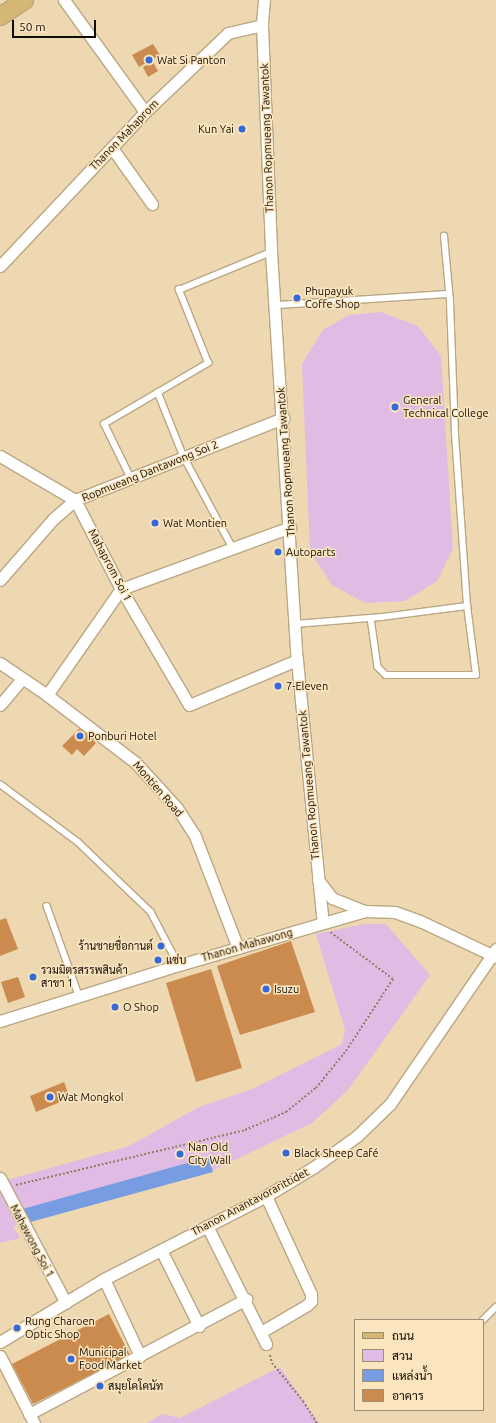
<!DOCTYPE html>
<meta charset="utf-8">
<style>
body{margin:0}
#map{position:relative;width:496px;height:1423px;overflow:hidden;background:#edd8b2;font-family:Ubuntu,Sarabun,sans-serif}
div>[style]{position:absolute}
.green>*{inset:0;background:#e0bbe4}
.water>*{inset:0;background:#779ce2}
.building>*{inset:0;background:#cc8b4e}
.path>*{height:2px;margin-top:-1px;transform-origin:0;background:repeating-linear-gradient(90deg,#8e8066 0 2px,transparent 0 4px)}
.roads{filter:drop-shadow(1px 0 #baa782) drop-shadow(-1px 0 #baa782) drop-shadow(0 1px #baa782) drop-shadow(0 -1px #baa782)}
.service>*{height:5.5px;margin:-2.75px;padding:0 2.75px;transform-origin:2.75px;border-radius:2.75px;background:#fff}
.minor>*{height:11px;margin:-5.5px;padding:0 5.5px;transform-origin:5.5px;border-radius:5.5px;background:#fff}
.primary>*{height:17px;margin:-8.5px;padding:0 8.5px;transform-origin:8.5px;border-radius:8.5px;background:#d3b773}
.dots>*{width:11px;height:11px;translate:-50% -50%;box-sizing:border-box;border:2px solid #fae5bf;border-radius:50%}
span{translate:-50% -50%;white-space:nowrap;text-align:center;line-height:1.15;-webkit-text-stroke:3px #fae5bf;paint-order:stroke}
.poi-label{font-size:11px;color:#130c02}
.left{translate:0 -50%;text-align:left}
.right{translate:-100% -50%;text-align:right}
.street-label{font-size:11px;color:#130c02}
.legend{position:absolute;left:354px;top:1319px;width:130px;height:92px;box-sizing:border-box;background:#fae5bf;border:1px solid #9e8e73;margin:0;padding:5px 7px;list-style:none;font-size:12px;color:#130c02}
.legend li{display:flex;align-items:center;gap:8px;height:20px}
.legend b{width:20px;border:1px solid #9e8e73}
.scale{position:absolute;left:12px;top:20px;width:84px;height:18px;box-sizing:border-box;border:2px solid #130c02;border-top:0;padding-left:5px;font-size:12px;line-height:14px;white-space:nowrap;color:#130c02;-webkit-text-stroke:3px #fae5bf;paint-order:stroke}
</style>
<div id="map">
<div class="green">
<div style="clip-path:polygon(381px 312px,418px 326px,441px 356px,453px 549px,437px 581px,405px 601px,365px 603px,332px 585px,310px 551px,302px 364px,323px 330px,349px 315px)"></div>
<div style="clip-path:polygon(364px 924px,386px 924px,430px 975px,348px 1090px,312px 1123px,216px 1169px,13px 1226px,20px 1238px,0 1243px,0 1182px,129px 1146px,199px 1107px,252px 1089px,342px 1044px,345px 1030px,316px 934px)"></div>
<div style="clip-path:polygon(280px 1367px,319px 1423px,147px 1423px,162px 1414px,180px 1418px)"></div>
</div>
<div class="water">
<div style="clip-path:polygon(209px 1157px,213px 1172px,23px 1224px,19px 1210px)"></div>
</div>
<div class="building">
<div style="clip-path:polygon(153px 44px,160px 55px,139px 67px,132px 55px)"></div>
<div style="clip-path:polygon(153px 62px,158px 71px,148px 77px,143px 67px)"></div>
<div style="clip-path:polygon(80px 728px,96px 743px,84px 756px,77px 749px,72px 755px,62px 746px)"></div>
<div style="clip-path:polygon(6px 918px,18px 949px,0 956px,0 920px)"></div>
<div style="clip-path:polygon(291px 941px,315px 1012px,240px 1035px,217px 966px)"></div>
<div style="clip-path:polygon(211px 969px,242px 1068px,196px 1082px,166px 983px)"></div>
<div style="clip-path:polygon(18px 977px,25px 997px,8px 1003px,1px 982px)"></div>
<div style="clip-path:polygon(64px 1082px,70px 1098px,36px 1112px,30px 1096px)"></div>
<div style="clip-path:polygon(109px 1314px,130px 1355px,33px 1404px,12px 1364px)"></div>
</div>
<div class="path">
<div style="left:16px;top:1185px;width:236px;rotate:-13.5deg"></div>
<div style="left:245px;top:1130px;width:45px;rotate:-23.7deg"></div>
<div style="left:286px;top:1112px;width:38px;rotate:-39deg"></div>
<div style="left:316px;top:1088px;width:48px;rotate:-51deg"></div>
<div style="left:346px;top:1051px;width:86px;rotate:-56.9deg"></div>
<div style="left:393px;top:979px;width:79px;rotate:-143.3deg"></div>
<div style="left:270px;top:1355px;width:8px;rotate:76deg"></div>
<div style="left:272px;top:1363px;width:49px;rotate:50.8deg"></div>
<div style="left:303px;top:1401px;width:26px;rotate:58deg"></div>
</div>
<div class="roads">
<div class="service">
<div style="left:277px;top:305px;width:171px;rotate:-3.7deg"></div>
<div style="left:158px;top:392px;width:70px;rotate:68.2deg"></div>
<div style="left:184px;top:457px;width:103px;rotate:61.7deg"></div>
<div style="left:131px;top:479px;width:61px;rotate:-116.1deg"></div>
<div style="left:104px;top:424px;width:121px;rotate:-30.4deg"></div>
<div style="left:208px;top:363px;width:79px;rotate:-111.7deg"></div>
<div style="left:179px;top:290px;width:100px;rotate:-22.4deg"></div>
<div style="left:371px;top:618px;width:49px;rotate:81.9deg"></div>
<div style="left:378px;top:667px;width:11px;rotate:45deg"></div>
<div style="left:386px;top:675px;width:90px"></div>
<div style="left:476px;top:675px;width:70px;rotate:-97.4deg"></div>
<div style="left:467px;top:606px;width:173px;rotate:-94deg"></div>
<div style="left:455px;top:433px;width:132px;rotate:-92.2deg"></div>
<div style="left:450px;top:301px;width:65px;rotate:-95.3deg"></div>
<div style="left:295px;top:624px;width:87px;rotate:-4.6deg"></div>
<div style="left:382px;top:617px;width:86px;rotate:-7.4deg"></div>
<div style="left:0;top:784px;width:97px;rotate:36.6deg"></div>
<div style="left:78px;top:842px;width:101px;rotate:43.8deg"></div>
<div style="left:151px;top:912px;width:60px;rotate:62.2deg"></div>
<div style="left:47px;top:906px;width:98px;rotate:70.3deg"></div>
<div style="left:483px;top:1320px;width:18px;rotate:-45deg"></div>
</div>
<div class="minor">
<div style="left:64px;top:0;width:138px;rotate:54.1deg"></div>
<div style="left:264px;top:0;width:25px;rotate:95deg"></div>
<div style="left:262px;top:25px;width:227px;rotate:87.7deg"></div>
<div style="left:271px;top:252px;width:409px;rotate:86.4deg"></div>
<div style="left:297px;top:660px;width:264px;rotate:84.4deg"></div>
<div style="left:112px;top:148px;width:69px;rotate:54.5deg"></div>
<div style="left:0;top:266px;width:212px;rotate:-46.7deg"></div>
<div style="left:145px;top:112px;width:115px;rotate:-43.6deg"></div>
<div style="left:228px;top:33px;width:35px;rotate:-13deg"></div>
<div style="left:0;top:456px;width:87px;rotate:30.4deg"></div>
<div style="left:75px;top:500px;width:100px;rotate:62.7deg"></div>
<div style="left:121px;top:589px;width:134px;rotate:59.6deg"></div>
<div style="left:189px;top:705px;width:117px;rotate:-22.6deg"></div>
<div style="left:0;top:580px;width:81px;rotate:-49deg"></div>
<div style="left:53px;top:519px;width:29px;rotate:-41deg"></div>
<div style="left:75px;top:500px;width:224px;rotate:-21.5deg"></div>
<div style="left:0;top:663px;width:57px;rotate:34.2deg"></div>
<div style="left:47px;top:695px;width:111px;rotate:37.3deg"></div>
<div style="left:135px;top:762px;width:62px;rotate:47.6deg"></div>
<div style="left:177px;top:808px;width:33px;rotate:57deg"></div>
<div style="left:195px;top:836px;width:120px;rotate:69deg"></div>
<div style="left:47px;top:695px;width:129px;rotate:-55.1deg"></div>
<div style="left:121px;top:589px;width:180px;rotate:-20.1deg"></div>
<div style="left:0;top:705px;width:34px;rotate:-50deg"></div>
<div style="left:318px;top:880px;width:23px;rotate:52deg"></div>
<div style="left:332px;top:898px;width:35px;rotate:22deg"></div>
<div style="left:0;top:1021px;width:188px;rotate:-17.4deg"></div>
<div style="left:179px;top:965px;width:194px;rotate:-16.2deg"></div>
<div style="left:365px;top:911px;width:30px;rotate:2deg"></div>
<div style="left:395px;top:912px;width:27px;rotate:20deg"></div>
<div style="left:420px;top:921px;width:84px;rotate:25.3deg"></div>
<div style="left:0;top:1178px;width:141px;rotate:62.2deg"></div>
<div style="left:207px;top:1226px;width:132px;rotate:63.4deg"></div>
<div style="left:161px;top:1250px;width:85px;rotate:63.4deg"></div>
<div style="left:104px;top:1279px;width:85px;rotate:64.9deg"></div>
<div style="left:261px;top:1332px;width:53px;rotate:-30.4deg"></div>
<div style="left:307px;top:1305px;width:6px;rotate:-45deg"></div>
<div style="left:311px;top:1301px;width:7px;rotate:-90deg"></div>
<div style="left:311px;top:1294px;width:108px;rotate:-114.7deg"></div>
<div style="left:0;top:1342px;width:122px;rotate:-31.2deg"></div>
<div style="left:104px;top:1279px;width:182px;rotate:-27.1deg"></div>
<div style="left:266px;top:1196px;width:56px;rotate:-31.1deg"></div>
<div style="left:314px;top:1167px;width:53px;rotate:-35.8deg"></div>
<div style="left:357px;top:1136px;width:46px;rotate:-44.1deg"></div>
<div style="left:390px;top:1104px;width:188px;rotate:-55.6deg"></div>
<div style="left:0;top:1356px;width:75px;rotate:63.1deg"></div>
<div style="left:29px;top:1414px;width:246px;rotate:-27.9deg"></div>
</div>
<div class="primary">
<div style="left:0;top:16px;width:29px;rotate:-34deg"></div>
</div>
</div>
<div class="dots">
<div style="left:149px;top:60px;background:#3369d8"></div>
<div style="left:242px;top:129px;background:#3369d8"></div>
<div style="left:297px;top:298px;background:#3369d8"></div>
<div style="left:395px;top:407px;background:#3369d8"></div>
<div style="left:155px;top:523px;background:#3369d8"></div>
<div style="left:278px;top:552px;background:#3369d8"></div>
<div style="left:278px;top:686px;background:#3369d8"></div>
<div style="left:80px;top:736px;background:#3369d8"></div>
<div style="left:161px;top:946px;background:#3369d8"></div>
<div style="left:158px;top:960px;background:#3369d8"></div>
<div style="left:33px;top:977px;background:#3369d8"></div>
<div style="left:266px;top:989px;background:#3369d8"></div>
<div style="left:115px;top:1007px;background:#3369d8"></div>
<div style="left:50px;top:1097px;background:#3369d8"></div>
<div style="left:286px;top:1153px;background:#3369d8"></div>
<div style="left:180px;top:1154px;background:#3369d8"></div>
<div style="left:17px;top:1328px;background:#3369d8"></div>
<div style="left:71px;top:1359px;background:#3369d8"></div>
<div style="left:100px;top:1386px;background:#3369d8"></div>
</div>
<div class="poi-label">
<span class="left" style="left:157px;top:60px">Wat Si Panton</span>
<span class="right" style="left:234px;top:129px">Kun Yai</span>
<span class="left" style="left:305px;top:298px">Phupayuk<br>Coffe Shop</span>
<span class="left" style="left:403px;top:407px">General<br>Technical College</span>
<span class="left" style="left:163px;top:523px">Wat Montien</span>
<span class="left" style="left:286px;top:552px">Autoparts</span>
<span class="left" style="left:286px;top:686px">7-Eleven</span>
<span class="left" style="left:88px;top:736px">Ponburi Hotel</span>
<span class="right" style="left:153px;top:946px">ร้านชายชื่อกานต์</span>
<span class="left" style="left:166px;top:960px">แซ่บ</span>
<span class="left" style="left:41px;top:977px">รวมมิตรสรรพสินค้า<br>สาขา 1</span>
<span class="left" style="left:274px;top:989px">Isuzu</span>
<span class="left" style="left:123px;top:1007px">O Shop</span>
<span class="left" style="left:58px;top:1097px">Wat Mongkol</span>
<span class="left" style="left:188px;top:1154px">Nan Old<br>City Wall</span>
<span class="left" style="left:294px;top:1153px">Black Sheep Café</span>
<span class="left" style="left:25px;top:1328px">Rung Charoen<br>Optic Shop</span>
<span class="left" style="left:79px;top:1359px">Municipal<br>Food Market</span>
<span class="left" style="left:108px;top:1386px">สมุยโคโคนัท</span>
</div>
<div class="street-label">
<span style="left:124px;top:135px;rotate:-46deg">Thanon Mahaprom</span>
<span style="left:267px;top:138px;rotate:-92deg">Thanon Ropmueang Tawantok</span>
<span style="left:286px;top:462px;rotate:-94deg">Thanon Ropmueang Tawantok</span>
<span style="left:150px;top:471px;rotate:-22deg">Ropmueang Dantawong Soi 2</span>
<span style="left:110px;top:565px;rotate:62deg">Mahaprom Soi 1</span>
<span style="left:309px;top:785px;rotate:-95deg">Thanon Ropmueang Tawantok</span>
<span style="left:158px;top:789px;rotate:49deg">Montien Road</span>
<span style="left:247px;top:945px;rotate:-16deg">Thanon Mahawong</span>
<span style="left:250px;top:1202px;rotate:-28deg">Thanon Anantavorarittidet</span>
<span style="left:32px;top:1241px;rotate:62deg">Mahawong Soi 1</span>
</div>
<ul class="legend">
<li><b style="height:5px;background:#d3b773"></b>ถนน</li>
<li><b style="height:11px;background:#e0bbe4"></b>สวน</li>
<li><b style="height:11px;background:#779ce2"></b>แหล่งน้ำ</li>
<li><b style="height:11px;background:#cc8b4e"></b>อาคาร</li>
</ul>
<div class="scale">50 m</div>
</div>
